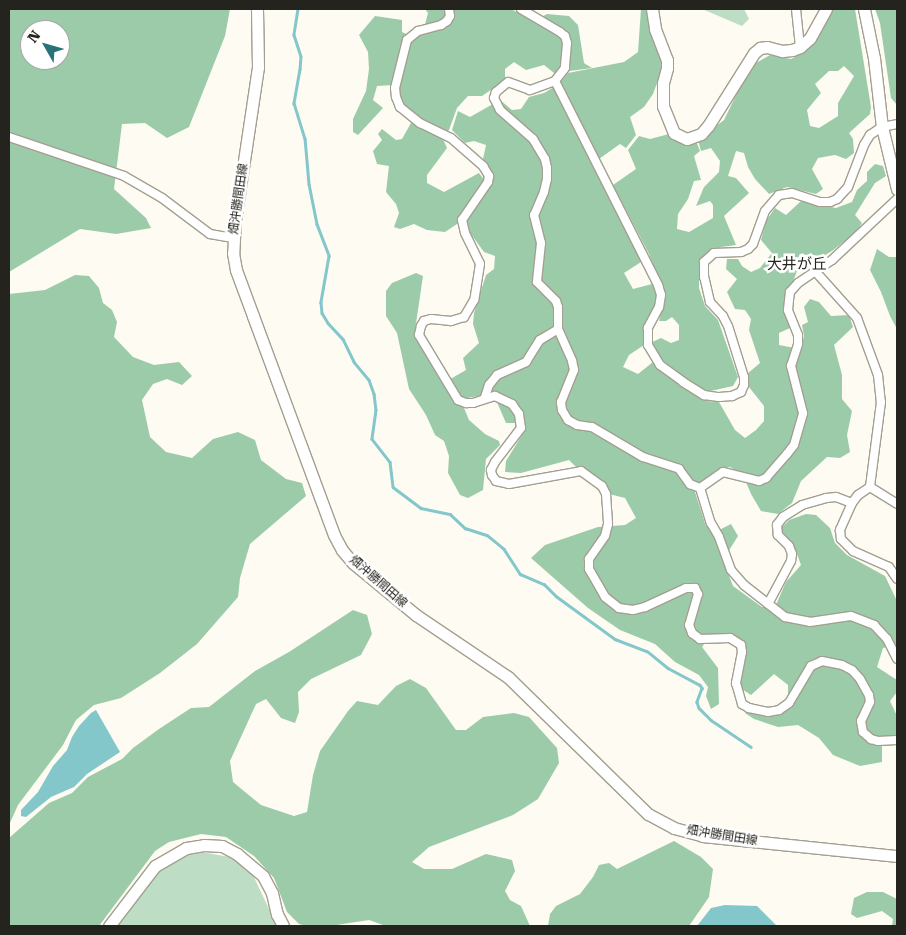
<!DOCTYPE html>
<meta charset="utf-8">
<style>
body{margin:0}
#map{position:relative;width:906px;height:935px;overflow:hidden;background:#fefbf2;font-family:"Roboto Serif","Noto Sans JP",serif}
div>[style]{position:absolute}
.green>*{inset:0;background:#bddec5}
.forest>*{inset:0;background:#9ccba9}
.water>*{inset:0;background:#83c7cb}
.stream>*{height:2.5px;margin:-1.25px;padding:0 1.25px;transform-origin:1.25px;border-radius:1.25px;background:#83c7cb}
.roads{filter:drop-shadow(1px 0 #a39f90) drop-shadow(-1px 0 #a39f90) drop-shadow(0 1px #a39f90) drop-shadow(0 -1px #a39f90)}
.street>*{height:8px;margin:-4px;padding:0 4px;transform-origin:4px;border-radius:4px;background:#fff}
.secondary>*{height:11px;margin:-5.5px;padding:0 5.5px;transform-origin:5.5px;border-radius:5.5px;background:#fff}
span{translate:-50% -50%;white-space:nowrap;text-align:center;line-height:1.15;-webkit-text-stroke:5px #fff;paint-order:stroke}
.street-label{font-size:12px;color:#24231d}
.quarter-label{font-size:15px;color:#24231d}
.frame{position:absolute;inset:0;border:10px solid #24231d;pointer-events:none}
.north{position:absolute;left:20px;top:20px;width:50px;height:50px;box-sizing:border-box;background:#fff;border:1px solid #a7a7a5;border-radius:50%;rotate:308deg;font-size:14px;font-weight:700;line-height:20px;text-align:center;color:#24231d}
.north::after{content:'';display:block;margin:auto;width:18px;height:22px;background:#287377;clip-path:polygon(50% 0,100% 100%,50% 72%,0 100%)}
</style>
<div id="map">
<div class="green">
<div style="clip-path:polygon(702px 9px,744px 9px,749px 19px,742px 26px)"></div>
<div style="clip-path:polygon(201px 852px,230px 857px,253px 875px,277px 926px,118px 926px,159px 869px,182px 856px)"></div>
</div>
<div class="forest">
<div style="clip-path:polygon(evenodd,9px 9px,230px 9px,225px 36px,189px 127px,167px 138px,145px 123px,122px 124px,114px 189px,146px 218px,151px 228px,116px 234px,80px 229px,9px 272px,9px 9px,30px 30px,60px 30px,60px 60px,30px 60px,30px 30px)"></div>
<div style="clip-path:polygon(425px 9px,511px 9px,534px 21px,547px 14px,569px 16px,578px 25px,584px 63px,592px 68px,554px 73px,544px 65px,526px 70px,514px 62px,505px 69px,505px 80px,482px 96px,468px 96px,457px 108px,449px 130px,442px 137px,447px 148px,427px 175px,427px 183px,444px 192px,479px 173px,485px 181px,462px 213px,457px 224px,445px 232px,427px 230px,414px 224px,400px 229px,394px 227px,399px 213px,396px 204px,386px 192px,389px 166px,377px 164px,373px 151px,382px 140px,378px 134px,382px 129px,396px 140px,402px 139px,416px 114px,402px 103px,399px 92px,393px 85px,377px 86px,373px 100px,383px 108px,358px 135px,353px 132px,353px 119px,366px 91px,369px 69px,368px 52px,359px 35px,375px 16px,402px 20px,402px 32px,413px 37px,423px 32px,428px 13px)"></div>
<div style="clip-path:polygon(641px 9px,649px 9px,662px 55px,662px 69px,653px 94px,644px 107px,630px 117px,636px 135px,626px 148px,620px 144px,592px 164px,608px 189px,641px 262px,624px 273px,633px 289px,652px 284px,658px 297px,654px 314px,644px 331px,644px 345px,629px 355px,623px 367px,638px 374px,653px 362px,688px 391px,707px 401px,719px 402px,735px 430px,745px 438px,756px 430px,764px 421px,764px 406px,749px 387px,747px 374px,760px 363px,749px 330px,751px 319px,745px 310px,735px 309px,727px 292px,737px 279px,726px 269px,727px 259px,738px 259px,742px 266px,751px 272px,760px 268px,772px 253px,761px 240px,766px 221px,775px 208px,786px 215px,801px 201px,836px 208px,852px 202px,857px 190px,867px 181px,867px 172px,875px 164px,883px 166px,886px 176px,875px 183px,855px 215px,862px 223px,856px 232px,832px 251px,815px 261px,802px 253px,792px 264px,797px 271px,784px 306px,790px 328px,779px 333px,779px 345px,800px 349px,804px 336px,802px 325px,808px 322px,804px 307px,810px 299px,819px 302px,831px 316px,849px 315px,853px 327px,834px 345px,842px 375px,842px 399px,852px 411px,847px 435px,850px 452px,840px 458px,827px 457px,801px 481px,792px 503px,778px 514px,761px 511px,751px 494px,743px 475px,730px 467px,718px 470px,695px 492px,706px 526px,719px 530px,731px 524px,738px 536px,723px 560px,733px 586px,762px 607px,775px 607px,786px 582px,801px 565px,794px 546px,780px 529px,789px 520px,806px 514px,816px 515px,830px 528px,835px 543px,847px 555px,885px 576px,897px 601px,897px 651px,894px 645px,883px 648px,877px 667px,897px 680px,897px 692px,890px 701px,897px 716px,897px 736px,882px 745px,882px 762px,860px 766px,833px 755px,819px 738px,798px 725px,778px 727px,754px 719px,745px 713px,752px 710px,772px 715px,788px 699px,788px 685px,774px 674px,751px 695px,740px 688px,747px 650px,736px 636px,711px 634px,702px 647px,718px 668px,719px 704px,711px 709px,706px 696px,708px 687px,699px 675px,675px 662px,655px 644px,620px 630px,588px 608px,531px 558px,545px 545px,598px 527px,625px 525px,636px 518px,625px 498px,601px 492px,569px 460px,521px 473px,505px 472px,506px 461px,522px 435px,517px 423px,506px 423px,496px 400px,483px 395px,468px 398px,464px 408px,469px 420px,485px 434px,499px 441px,500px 445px,486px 459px,483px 490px,468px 498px,460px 495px,448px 473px,449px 456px,444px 441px,435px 435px,426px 415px,409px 389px,397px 333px,386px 316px,386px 291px,392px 283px,416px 273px,423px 276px,415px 330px,421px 346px,445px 382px,466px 370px,463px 358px,479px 343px,473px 324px,474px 313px,486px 275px,494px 269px,495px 256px,484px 252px,465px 226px,467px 216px,493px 181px,492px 171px,483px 159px,486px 145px,474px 141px,465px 143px,452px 130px,458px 111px,470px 117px,500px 100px,512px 110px,521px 109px,529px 97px,544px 93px,559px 84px,568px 73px,624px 62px,638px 52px)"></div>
<div style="clip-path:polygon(evenodd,833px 9px,855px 9px,871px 107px,870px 114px,849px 133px,853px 139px,854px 153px,846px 159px,835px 155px,818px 158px,812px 169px,823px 189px,816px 194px,787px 187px,769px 194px,755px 179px,748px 167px,744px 153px,736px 151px,728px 176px,736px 178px,749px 193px,724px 216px,736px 245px,721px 247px,708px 252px,699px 262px,699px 288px,705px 306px,718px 320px,738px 377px,733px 386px,706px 392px,684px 379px,659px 357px,650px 343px,661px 338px,671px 343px,679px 340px,679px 325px,672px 317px,666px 321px,659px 321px,664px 297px,660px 283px,649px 254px,613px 185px,636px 169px,628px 150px,639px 136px,650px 139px,669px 134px,696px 141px,700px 151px,694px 156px,701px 180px,694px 181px,688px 199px,678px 214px,677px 229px,689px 232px,713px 218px,713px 205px,710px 201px,696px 206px,704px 187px,719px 172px,720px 161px,711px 148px,701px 151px,698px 140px,724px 120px,739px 89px,756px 63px,770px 55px,791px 59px,806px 51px,820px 34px,833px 9px,844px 66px,854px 76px,838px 103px,838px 116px,819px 128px,810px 126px,807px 110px,821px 93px,815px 84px,829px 71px,838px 71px,844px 66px)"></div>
<div style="clip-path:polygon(875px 9px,897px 9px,897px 105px,891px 98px,880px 23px)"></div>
<div style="clip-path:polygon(877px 249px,889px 257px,897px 257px,897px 329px,890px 316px,881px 292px,870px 270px)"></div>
<div style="clip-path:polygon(75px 275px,89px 276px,99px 288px,103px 303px,112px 310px,117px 322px,114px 337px,133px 357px,154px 365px,179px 362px,192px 376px,182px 385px,167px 379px,153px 384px,142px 400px,150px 437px,166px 452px,192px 458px,213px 439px,238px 432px,255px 440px,261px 460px,286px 479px,302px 483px,306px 496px,250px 544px,240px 578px,238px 597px,197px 644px,160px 673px,121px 698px,94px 705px,76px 720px,63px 745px,18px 805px,9px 825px,9px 294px,45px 290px)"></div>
<div style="clip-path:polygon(353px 610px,367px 615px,372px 634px,361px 655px,311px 679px,298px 692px,299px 712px,295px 723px,281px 718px,266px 699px,256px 704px,230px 761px,233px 782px,261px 805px,294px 816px,307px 812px,313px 775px,320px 751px,348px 711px,357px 701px,378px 705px,396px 686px,410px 679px,426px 688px,456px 730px,466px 730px,483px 717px,514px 713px,529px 717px,557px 748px,559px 763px,538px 799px,513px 815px,429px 847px,412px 862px,424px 869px,452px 869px,486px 854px,512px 860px,515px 871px,505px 891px,510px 900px,521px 906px,530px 926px,386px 926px,369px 920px,330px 926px,307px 926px,299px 924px,287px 912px,274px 878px,254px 856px,226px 837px,201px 834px,169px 842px,155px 851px,99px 926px,9px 926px,9px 838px,49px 803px,72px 793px,88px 777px,122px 759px,133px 748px,159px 729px,191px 708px,209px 707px,255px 671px,289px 652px)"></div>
<div style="clip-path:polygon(674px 841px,701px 857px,713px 869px,709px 897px,689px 926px,548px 926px,550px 914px,556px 906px,580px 894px,593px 877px,599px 865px,609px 863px,617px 869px)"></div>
<div style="clip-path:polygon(867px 892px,883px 892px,897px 899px,897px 926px,892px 926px,893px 919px,882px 911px,857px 918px,851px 914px,854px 898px)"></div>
</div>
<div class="water">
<div style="clip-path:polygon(96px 710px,120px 752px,87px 774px,74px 787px,51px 797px,26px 817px,21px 816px,21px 810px,38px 792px,53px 766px,67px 750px,72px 737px,79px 726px,91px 713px)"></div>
<div style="clip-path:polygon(725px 905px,757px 906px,777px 926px,697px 926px,711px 908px)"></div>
</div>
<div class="stream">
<div style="left:298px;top:9px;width:26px;rotate:99deg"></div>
<div style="left:294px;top:35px;width:22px;rotate:72deg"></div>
<div style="left:301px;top:56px;width:13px;rotate:94deg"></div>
<div style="left:300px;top:69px;width:35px;rotate:100deg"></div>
<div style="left:294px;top:103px;width:37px;rotate:73deg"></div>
<div style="left:305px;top:138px;width:46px;rotate:85deg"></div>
<div style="left:309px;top:184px;width:41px;rotate:78.7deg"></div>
<div style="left:317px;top:224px;width:34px;rotate:69deg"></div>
<div style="left:329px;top:256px;width:47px;rotate:99.9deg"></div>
<div style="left:321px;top:302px;width:11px;rotate:85deg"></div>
<div style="left:322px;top:313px;width:12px;rotate:59deg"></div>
<div style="left:328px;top:323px;width:22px;rotate:47deg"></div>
<div style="left:343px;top:339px;width:25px;rotate:64deg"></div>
<div style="left:354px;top:362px;width:23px;rotate:50deg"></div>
<div style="left:369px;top:380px;width:15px;rotate:70deg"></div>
<div style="left:374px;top:394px;width:16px;rotate:83deg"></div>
<div style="left:376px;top:410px;width:29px;rotate:98deg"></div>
<div style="left:372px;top:439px;width:29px;rotate:52deg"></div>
<div style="left:390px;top:462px;width:25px;rotate:83deg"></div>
<div style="left:393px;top:487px;width:35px;rotate:37deg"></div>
<div style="left:421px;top:508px;width:30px;rotate:12deg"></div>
<div style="left:450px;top:514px;width:21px;rotate:43deg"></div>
<div style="left:465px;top:528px;width:23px;rotate:18deg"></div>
<div style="left:487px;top:535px;width:22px;rotate:39deg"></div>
<div style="left:504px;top:549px;width:30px;rotate:57deg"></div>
<div style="left:520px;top:574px;width:26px;rotate:23deg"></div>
<div style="left:544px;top:584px;width:17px;rotate:45deg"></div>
<div style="left:556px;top:596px;width:73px;rotate:36.1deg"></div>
<div style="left:615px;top:639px;width:34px;rotate:21deg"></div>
<div style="left:647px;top:651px;width:27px;rotate:39deg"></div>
<div style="left:668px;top:668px;width:36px;rotate:28deg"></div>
<div style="left:700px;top:685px;width:4px;rotate:56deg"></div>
<div style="left:702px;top:688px;width:15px;rotate:110deg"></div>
<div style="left:697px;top:702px;width:6px;rotate:72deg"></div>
<div style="left:699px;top:708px;width:17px;rotate:45deg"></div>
<div style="left:711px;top:720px;width:48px;rotate:34deg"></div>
</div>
<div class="roads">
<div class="street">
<div style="left:449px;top:9px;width:7px;rotate:82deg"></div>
<div style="left:450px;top:16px;width:6px;rotate:121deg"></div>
<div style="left:447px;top:21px;width:7px;rotate:146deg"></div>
<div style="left:441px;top:25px;width:24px;rotate:165deg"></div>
<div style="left:418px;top:31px;width:14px;rotate:141deg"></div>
<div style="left:407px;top:40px;width:49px;rotate:104deg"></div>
<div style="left:395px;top:88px;width:9px;rotate:84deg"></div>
<div style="left:396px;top:97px;width:11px;rotate:68deg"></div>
<div style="left:400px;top:107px;width:26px;rotate:39deg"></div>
<div style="left:420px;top:123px;width:34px;rotate:26deg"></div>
<div style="left:451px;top:138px;width:43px;rotate:41.2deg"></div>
<div style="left:483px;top:166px;width:12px;rotate:59deg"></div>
<div style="left:489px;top:176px;width:6px;rotate:99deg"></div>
<div style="left:488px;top:182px;width:46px;rotate:124.4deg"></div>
<div style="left:462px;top:220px;width:13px;rotate:77deg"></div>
<div style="left:465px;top:233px;width:34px;rotate:64deg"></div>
<div style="left:480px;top:264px;width:36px;rotate:99deg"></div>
<div style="left:474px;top:300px;width:20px;rotate:120deg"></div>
<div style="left:464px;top:317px;width:14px;rotate:163deg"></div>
<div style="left:451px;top:321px;width:20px;rotate:-174deg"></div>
<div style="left:431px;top:319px;width:7px;rotate:164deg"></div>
<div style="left:424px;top:321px;width:6px;rotate:121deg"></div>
<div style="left:421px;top:326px;width:9px;rotate:103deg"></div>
<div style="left:419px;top:335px;width:76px;rotate:59deg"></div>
<div style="left:458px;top:400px;width:9px;rotate:21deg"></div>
<div style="left:466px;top:403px;width:7px"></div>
<div style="left:473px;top:403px;width:23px;rotate:-18deg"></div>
<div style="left:495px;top:396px;width:19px;rotate:25deg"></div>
<div style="left:512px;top:404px;width:12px;rotate:55deg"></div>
<div style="left:519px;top:414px;width:14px;rotate:82deg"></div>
<div style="left:521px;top:428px;width:43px;rotate:127.4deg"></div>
<div style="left:495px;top:462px;width:9px;rotate:117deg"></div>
<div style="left:491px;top:470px;width:5px;rotate:79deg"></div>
<div style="left:492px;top:475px;width:7px;rotate:56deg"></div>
<div style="left:496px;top:481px;width:13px;rotate:13deg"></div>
<div style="left:509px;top:484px;width:73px;rotate:-10.2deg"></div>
<div style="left:581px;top:471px;width:26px;rotate:36deg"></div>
<div style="left:602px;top:486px;width:9px;rotate:63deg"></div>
<div style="left:606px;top:494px;width:30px;rotate:86deg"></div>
<div style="left:608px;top:524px;width:12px;rotate:104deg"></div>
<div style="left:605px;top:536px;width:28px;rotate:125deg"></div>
<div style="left:589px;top:559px;width:10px;rotate:90deg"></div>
<div style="left:589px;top:569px;width:32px;rotate:60deg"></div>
<div style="left:605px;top:597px;width:18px;rotate:38deg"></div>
<div style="left:619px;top:608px;width:14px;rotate:8deg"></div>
<div style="left:633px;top:610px;width:12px;rotate:-14deg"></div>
<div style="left:645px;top:607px;width:45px;rotate:-24.9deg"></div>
<div style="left:686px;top:588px;width:9px"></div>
<div style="left:695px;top:588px;width:7px;rotate:63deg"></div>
<div style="left:698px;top:594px;width:32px;rotate:106deg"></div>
<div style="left:689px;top:625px;width:9px;rotate:69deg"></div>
<div style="left:692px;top:633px;width:10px;rotate:37deg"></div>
<div style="left:700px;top:639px;width:30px;rotate:-2deg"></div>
<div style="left:730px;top:638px;width:13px;rotate:32deg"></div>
<div style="left:741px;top:645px;width:7px;rotate:82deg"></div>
<div style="left:742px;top:652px;width:32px;rotate:101deg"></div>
<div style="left:736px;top:683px;width:22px;rotate:74deg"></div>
<div style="left:742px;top:704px;width:8px;rotate:30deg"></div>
<div style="left:749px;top:708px;width:19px;rotate:12deg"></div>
<div style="left:768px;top:712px;width:11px;rotate:-10deg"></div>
<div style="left:779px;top:710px;width:12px;rotate:-35deg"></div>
<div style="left:789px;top:703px;width:43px;rotate:-59.3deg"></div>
<div style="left:811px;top:666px;width:12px;rotate:-24deg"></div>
<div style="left:822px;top:661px;width:20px;rotate:11deg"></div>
<div style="left:842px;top:665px;width:11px;rotate:27deg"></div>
<div style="left:852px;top:670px;width:12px;rotate:48deg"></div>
<div style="left:860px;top:679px;width:18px;rotate:61deg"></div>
<div style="left:869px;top:695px;width:7px;rotate:82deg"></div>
<div style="left:870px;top:702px;width:21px;rotate:115deg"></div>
<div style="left:861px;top:721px;width:11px;rotate:80deg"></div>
<div style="left:863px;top:732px;width:11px;rotate:41deg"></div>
<div style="left:871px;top:739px;width:7px;rotate:16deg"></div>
<div style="left:878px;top:741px;width:19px;rotate:-3deg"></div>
<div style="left:521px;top:9px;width:45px;rotate:30.5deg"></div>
<div style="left:560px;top:32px;width:6px;rotate:39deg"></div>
<div style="left:565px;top:36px;width:7px;rotate:74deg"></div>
<div style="left:567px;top:43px;width:25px;rotate:95deg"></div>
<div style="left:565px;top:68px;width:16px;rotate:128deg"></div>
<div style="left:555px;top:81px;width:27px;rotate:160deg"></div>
<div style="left:530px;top:90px;width:23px;rotate:-160deg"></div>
<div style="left:508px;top:82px;width:16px;rotate:140deg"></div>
<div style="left:496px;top:92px;width:6px;rotate:108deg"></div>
<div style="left:494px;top:98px;width:13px;rotate:63deg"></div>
<div style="left:500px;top:110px;width:44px;rotate:41.3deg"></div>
<div style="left:533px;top:139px;width:23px;rotate:59deg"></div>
<div style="left:545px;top:159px;width:9px;rotate:77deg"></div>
<div style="left:547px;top:168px;width:11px;rotate:90deg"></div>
<div style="left:547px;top:179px;width:13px;rotate:103deg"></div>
<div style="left:544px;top:192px;width:25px;rotate:113deg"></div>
<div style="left:534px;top:215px;width:29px;rotate:76deg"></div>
<div style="left:541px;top:243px;width:39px;rotate:96deg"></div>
<div style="left:537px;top:282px;width:27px;rotate:45deg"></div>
<div style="left:556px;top:301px;width:6px;rotate:72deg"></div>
<div style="left:558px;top:307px;width:22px;rotate:90deg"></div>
<div style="left:558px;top:329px;width:35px;rotate:66deg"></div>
<div style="left:572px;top:361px;width:9px;rotate:77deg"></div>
<div style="left:574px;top:370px;width:35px;rotate:112deg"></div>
<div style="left:561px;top:402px;width:8px;rotate:83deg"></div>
<div style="left:562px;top:410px;width:12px;rotate:59deg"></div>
<div style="left:568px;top:420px;width:10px;rotate:29deg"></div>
<div style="left:577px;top:425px;width:15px;rotate:8deg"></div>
<div style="left:592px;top:427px;width:59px;rotate:30.5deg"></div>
<div style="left:643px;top:457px;width:38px;rotate:18deg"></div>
<div style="left:679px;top:469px;width:19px;rotate:54deg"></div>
<div style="left:690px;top:484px;width:11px;rotate:22deg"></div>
<div style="left:796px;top:9px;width:38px;rotate:84deg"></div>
<div style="left:555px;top:81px;width:229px;rotate:63.2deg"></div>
<div style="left:658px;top:285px;width:10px;rotate:73deg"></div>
<div style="left:661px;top:295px;width:12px;rotate:99deg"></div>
<div style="left:659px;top:307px;width:24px;rotate:118deg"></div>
<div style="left:648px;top:328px;width:17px;rotate:90deg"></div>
<div style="left:648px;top:345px;width:23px;rotate:59deg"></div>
<div style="left:660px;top:365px;width:29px;rotate:36deg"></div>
<div style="left:683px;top:382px;width:25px;rotate:32deg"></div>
<div style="left:704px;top:395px;width:15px;rotate:8deg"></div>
<div style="left:719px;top:397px;width:13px;rotate:-4deg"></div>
<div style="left:732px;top:396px;width:10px;rotate:-24deg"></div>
<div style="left:741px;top:392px;width:8px;rotate:-67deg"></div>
<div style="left:744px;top:385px;width:8px;rotate:-90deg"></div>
<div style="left:744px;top:377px;width:53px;rotate:-107.4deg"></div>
<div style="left:728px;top:326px;width:11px;rotate:-117deg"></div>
<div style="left:723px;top:316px;width:19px;rotate:-133deg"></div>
<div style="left:710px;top:302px;width:26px;rotate:-103deg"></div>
<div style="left:704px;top:277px;width:15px;rotate:-90deg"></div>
<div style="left:704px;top:262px;width:13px;rotate:-42deg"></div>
<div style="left:714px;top:253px;width:27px;rotate:-2deg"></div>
<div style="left:741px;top:252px;width:8px;rotate:-23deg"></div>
<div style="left:748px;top:249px;width:7px;rotate:-45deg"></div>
<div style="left:753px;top:244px;width:35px;rotate:-70deg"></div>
<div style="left:765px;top:211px;width:21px;rotate:-49deg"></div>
<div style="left:779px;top:195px;width:13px;rotate:-9deg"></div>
<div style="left:792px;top:193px;width:29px;rotate:18deg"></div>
<div style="left:820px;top:202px;width:10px"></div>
<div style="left:830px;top:202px;width:8px;rotate:-23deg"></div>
<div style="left:837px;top:199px;width:16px;rotate:-47deg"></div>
<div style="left:848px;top:187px;width:45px;rotate:-69.1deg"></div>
<div style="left:864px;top:145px;width:12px;rotate:-59deg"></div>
<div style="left:870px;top:135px;width:14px;rotate:-34deg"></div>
<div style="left:882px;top:127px;width:15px;rotate:-11deg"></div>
<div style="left:9px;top:137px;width:121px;rotate:18.7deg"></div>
<div style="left:124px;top:176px;width:44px;rotate:30.1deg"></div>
<div style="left:162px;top:198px;width:60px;rotate:36.9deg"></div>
<div style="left:210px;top:234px;width:23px;rotate:10deg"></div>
<div style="left:815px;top:271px;width:63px;rotate:48.2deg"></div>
<div style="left:857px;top:318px;width:61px;rotate:69.8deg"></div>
<div style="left:878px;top:375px;width:27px;rotate:84deg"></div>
<div style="left:881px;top:402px;width:86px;rotate:97.4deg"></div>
<div style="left:485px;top:397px;width:13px;rotate:-72deg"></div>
<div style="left:489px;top:385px;width:13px;rotate:-51deg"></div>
<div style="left:497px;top:375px;width:32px;rotate:-24deg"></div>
<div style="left:526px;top:362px;width:26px;rotate:-58deg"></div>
<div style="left:540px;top:340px;width:21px;rotate:-31deg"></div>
<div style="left:870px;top:487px;width:14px;rotate:146deg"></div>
<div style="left:858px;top:495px;width:10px;rotate:127deg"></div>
<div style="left:852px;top:503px;width:30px;rotate:114deg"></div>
<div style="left:840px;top:530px;width:9px;rotate:84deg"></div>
<div style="left:841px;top:539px;width:17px;rotate:45deg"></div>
<div style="left:853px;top:551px;width:39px;rotate:24deg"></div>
<div style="left:889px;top:567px;width:14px;rotate:56deg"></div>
<div style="left:870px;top:487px;width:32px;rotate:32deg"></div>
<div style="left:700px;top:488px;width:28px;rotate:-35deg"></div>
<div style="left:723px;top:472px;width:37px;rotate:14deg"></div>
<div style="left:759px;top:481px;width:8px;rotate:-23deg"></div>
<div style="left:766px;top:478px;width:32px;rotate:-49deg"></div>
<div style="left:787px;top:454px;width:11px;rotate:-52deg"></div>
<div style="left:794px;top:445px;width:33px;rotate:-74deg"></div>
<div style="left:803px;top:413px;width:49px;rotate:-104.3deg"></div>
<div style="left:791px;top:366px;width:23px;rotate:-72deg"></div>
<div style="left:798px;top:344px;width:9px;rotate:-90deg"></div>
<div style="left:798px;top:335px;width:27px;rotate:-112deg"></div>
<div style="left:788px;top:310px;width:18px;rotate:-84deg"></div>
<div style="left:790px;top:292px;width:12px;rotate:-48deg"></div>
<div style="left:798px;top:283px;width:41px;rotate:-34.1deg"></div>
<div style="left:832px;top:260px;width:89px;rotate:-43.2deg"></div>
<div style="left:700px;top:488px;width:37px;rotate:73deg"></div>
<div style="left:711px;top:523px;width:16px;rotate:60deg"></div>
<div style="left:719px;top:537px;width:35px;rotate:70deg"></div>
<div style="left:731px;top:570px;width:20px;rotate:49deg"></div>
<div style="left:744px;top:585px;width:52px;rotate:38deg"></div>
<div style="left:785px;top:617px;width:25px;rotate:11deg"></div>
<div style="left:810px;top:622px;width:41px;rotate:-8.3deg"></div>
<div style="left:851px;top:616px;width:25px;rotate:21deg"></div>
<div style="left:874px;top:625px;width:19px;rotate:47deg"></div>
<div style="left:887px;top:639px;width:22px;rotate:63deg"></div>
<div style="left:768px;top:604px;width:49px;rotate:-61.9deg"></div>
<div style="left:791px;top:561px;width:7px;rotate:-82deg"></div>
<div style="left:792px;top:554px;width:9px;rotate:-111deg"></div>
<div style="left:789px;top:546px;width:16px;rotate:-135deg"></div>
<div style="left:778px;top:535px;width:10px;rotate:-96deg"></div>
<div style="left:777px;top:525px;width:10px;rotate:-53deg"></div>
<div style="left:783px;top:517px;width:22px;rotate:-32deg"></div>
<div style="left:802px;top:505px;width:25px;rotate:-16deg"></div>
<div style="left:826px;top:498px;width:10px;rotate:-6deg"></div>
<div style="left:836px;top:497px;width:17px;rotate:21deg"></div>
</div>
<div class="secondary">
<div style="left:257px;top:9px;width:58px;rotate:89deg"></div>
<div style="left:258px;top:67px;width:155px;rotate:98.5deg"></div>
<div style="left:235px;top:220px;width:33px;rotate:93deg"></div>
<div style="left:233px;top:253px;width:17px;rotate:80deg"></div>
<div style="left:236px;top:270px;width:49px;rotate:69.7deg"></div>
<div style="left:253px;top:316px;width:233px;rotate:69.7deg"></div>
<div style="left:334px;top:535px;width:17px;rotate:62deg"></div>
<div style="left:342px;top:550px;width:17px;rotate:50deg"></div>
<div style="left:353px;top:563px;width:82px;rotate:39.5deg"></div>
<div style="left:416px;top:615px;width:111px;rotate:34deg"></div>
<div style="left:508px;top:677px;width:196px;rotate:44.4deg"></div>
<div style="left:648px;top:814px;width:30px;rotate:28deg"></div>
<div style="left:674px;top:828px;width:30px;rotate:15deg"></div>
<div style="left:703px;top:836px;width:195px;rotate:5.9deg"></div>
<div style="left:652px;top:9px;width:20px;rotate:81deg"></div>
<div style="left:655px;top:29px;width:33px;rotate:69deg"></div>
<div style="left:667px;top:60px;width:8px;rotate:90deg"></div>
<div style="left:667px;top:68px;width:16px;rotate:105deg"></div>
<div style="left:663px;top:83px;width:23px;rotate:90deg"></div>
<div style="left:663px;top:106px;width:29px;rotate:68deg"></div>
<div style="left:674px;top:133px;width:14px;rotate:25deg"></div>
<div style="left:687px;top:139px;width:15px;rotate:-20deg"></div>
<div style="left:701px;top:134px;width:11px;rotate:-49deg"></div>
<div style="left:708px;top:126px;width:86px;rotate:-57.8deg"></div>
<div style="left:754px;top:53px;width:8px;rotate:-40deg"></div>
<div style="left:760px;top:48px;width:7px;rotate:-8deg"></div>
<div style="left:767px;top:47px;width:16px;rotate:15deg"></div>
<div style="left:782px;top:51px;width:10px;rotate:-6deg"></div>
<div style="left:792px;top:50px;width:9px;rotate:-21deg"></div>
<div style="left:800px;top:47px;width:13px;rotate:-42deg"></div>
<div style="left:810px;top:38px;width:33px;rotate:-61deg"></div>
<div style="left:864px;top:9px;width:50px;rotate:78.5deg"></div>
<div style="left:874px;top:58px;width:69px;rotate:83.4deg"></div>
<div style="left:882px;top:127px;width:64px;rotate:76.4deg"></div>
<div style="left:109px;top:926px;width:76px;rotate:-52.5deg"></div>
<div style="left:155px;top:866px;width:36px;rotate:-30deg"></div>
<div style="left:186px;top:848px;width:18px;rotate:-9deg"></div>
<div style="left:204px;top:845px;width:18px;rotate:3deg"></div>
<div style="left:222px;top:846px;width:17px;rotate:28deg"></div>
<div style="left:237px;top:854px;width:34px;rotate:40deg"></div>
<div style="left:263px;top:876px;width:19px;rotate:62deg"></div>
<div style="left:272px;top:893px;width:22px;rotate:77deg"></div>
<div style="left:277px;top:914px;width:13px;rotate:63deg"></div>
</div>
</div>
<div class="street-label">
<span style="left:239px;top:199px;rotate:-82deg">畑沖勝間田線</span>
<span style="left:378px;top:582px;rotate:41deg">畑沖勝間田線</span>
<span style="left:722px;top:836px;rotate:9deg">畑沖勝間田線</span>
</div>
<div class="quarter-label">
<span style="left:797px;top:265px">大井が丘</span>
</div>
<div class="frame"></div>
<div class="north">N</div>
</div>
